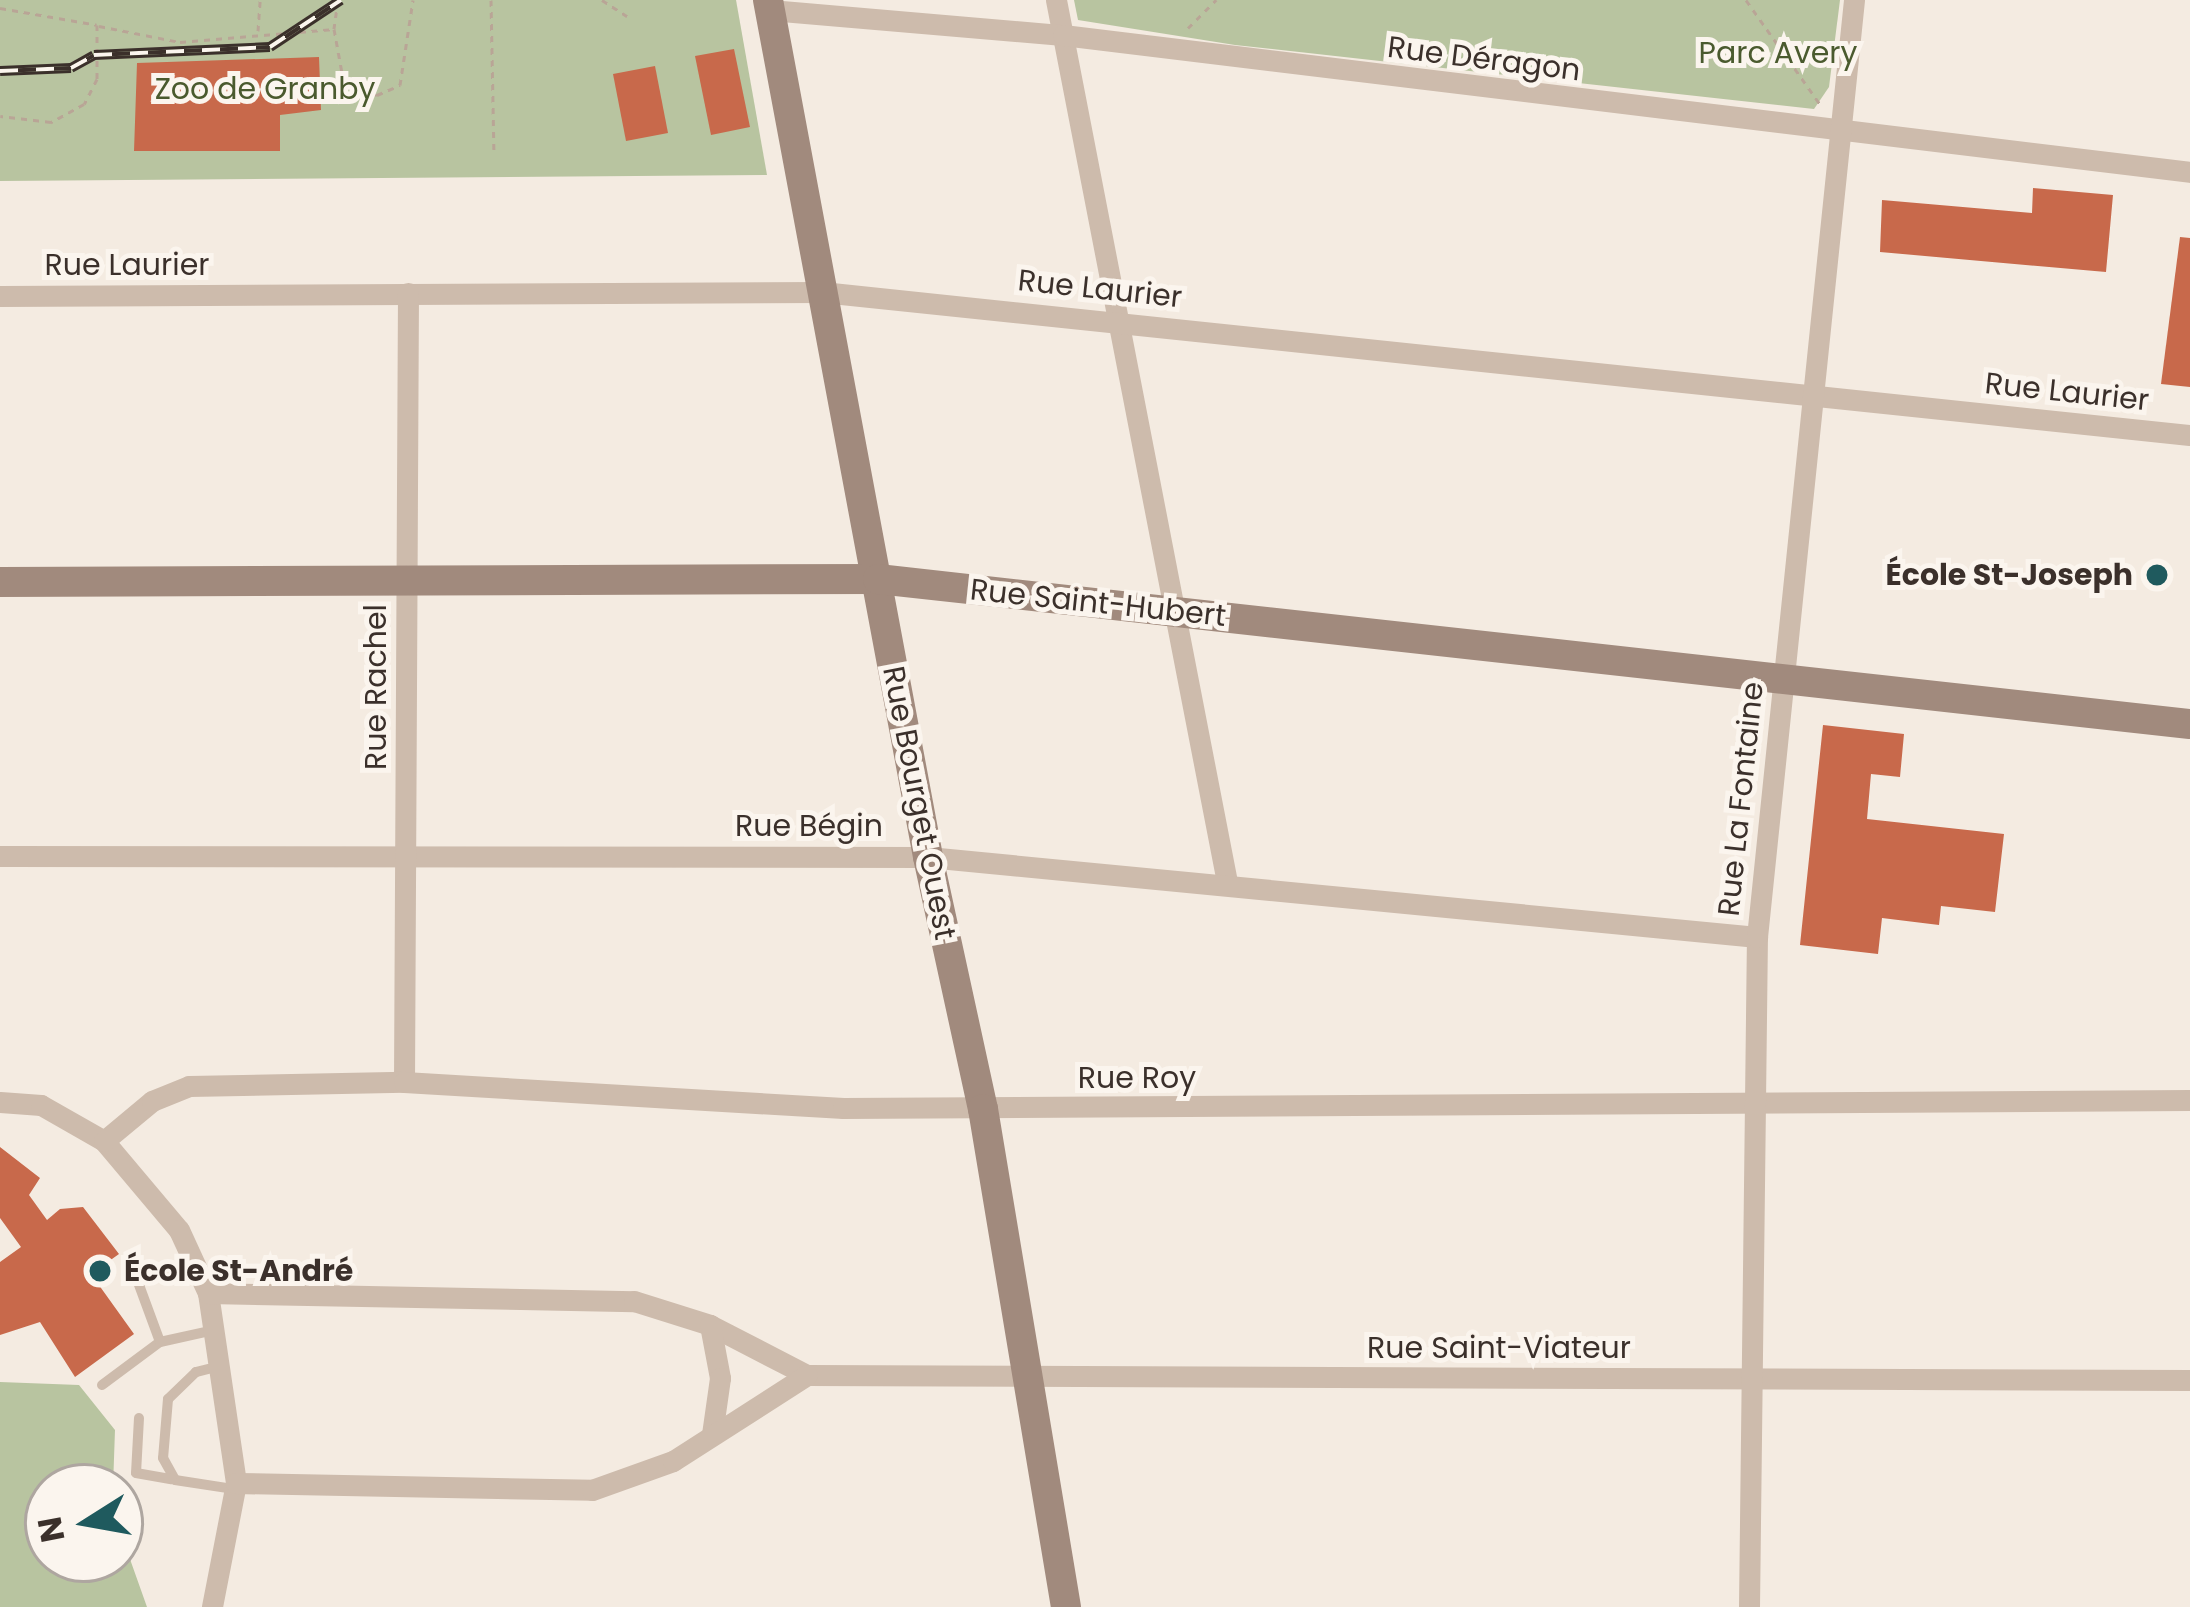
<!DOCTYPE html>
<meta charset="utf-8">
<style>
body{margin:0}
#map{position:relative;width:2190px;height:1607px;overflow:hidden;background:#f4ebe1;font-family:Poppins,sans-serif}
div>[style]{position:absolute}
.green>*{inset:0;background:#b8c4a0}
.building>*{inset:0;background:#c8694b}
.path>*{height:3px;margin-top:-1.5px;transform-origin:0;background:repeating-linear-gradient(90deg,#b9a596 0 6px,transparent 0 12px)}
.lane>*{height:10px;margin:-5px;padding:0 5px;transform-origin:5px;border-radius:5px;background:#cdbbac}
.street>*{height:21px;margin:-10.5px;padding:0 10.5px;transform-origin:10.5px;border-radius:10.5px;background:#cdbbac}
.secondary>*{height:30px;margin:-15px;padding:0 15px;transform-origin:15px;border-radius:15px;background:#a18a7d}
.rail>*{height:10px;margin-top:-5px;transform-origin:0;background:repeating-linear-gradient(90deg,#fbf5ee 0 18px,#3b302b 0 36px);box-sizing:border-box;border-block:3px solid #3b302b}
.dots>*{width:33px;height:33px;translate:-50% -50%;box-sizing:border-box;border:6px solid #fbf5ee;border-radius:50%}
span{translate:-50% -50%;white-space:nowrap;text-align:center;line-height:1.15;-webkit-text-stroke:10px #fbf5ee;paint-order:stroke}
.park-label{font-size:30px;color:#4a5a2e}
.street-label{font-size:30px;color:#3b302b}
.poi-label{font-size:30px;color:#3b302b;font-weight:700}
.right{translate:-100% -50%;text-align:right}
.left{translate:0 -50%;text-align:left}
.north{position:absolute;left:24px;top:1463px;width:120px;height:120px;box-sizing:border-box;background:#fbf5ee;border:3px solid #aea6a0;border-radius:50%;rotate:259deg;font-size:33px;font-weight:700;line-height:48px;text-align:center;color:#3b302b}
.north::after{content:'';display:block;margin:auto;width:42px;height:54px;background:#1f5a5e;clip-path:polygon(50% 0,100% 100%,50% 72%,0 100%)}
</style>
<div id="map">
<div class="green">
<div style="clip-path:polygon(0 0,736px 0,767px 175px,0 181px)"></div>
<div style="clip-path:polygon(1074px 0,1840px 0,1829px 87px,1814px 109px,1235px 45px,1078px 20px)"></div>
<div style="clip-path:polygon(0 1382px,79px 1385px,115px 1430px,113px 1487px,48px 1487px,48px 1559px,120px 1559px,120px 1531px,147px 1607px,0 1607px)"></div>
</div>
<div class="building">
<div style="clip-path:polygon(734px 49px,750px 127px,711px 135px,695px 56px)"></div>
<div style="clip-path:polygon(319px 57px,321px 110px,280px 115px,280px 151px,134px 151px,137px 63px)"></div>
<div style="clip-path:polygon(655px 66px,668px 133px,626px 141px,613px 74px)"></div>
<div style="clip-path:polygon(2033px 188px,2113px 195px,2106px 272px,1880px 252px,1882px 200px,2032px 213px)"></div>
<div style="clip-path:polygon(2180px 237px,2190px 238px,2190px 387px,2161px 384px)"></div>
<div style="clip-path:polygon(1823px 725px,1904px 734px,1900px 777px,1871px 774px,1867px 819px,2004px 834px,1995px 912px,1941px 906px,1939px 925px,1882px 918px,1878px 954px,1800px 945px)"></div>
<div style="clip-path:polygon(0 1147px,40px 1178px,29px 1195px,47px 1220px,60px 1209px,83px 1207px,119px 1254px,91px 1274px,134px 1334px,75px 1377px,40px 1322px,0 1335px,0 1262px,21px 1247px,0 1218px)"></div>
</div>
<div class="path">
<div style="left:338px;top:0;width:29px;rotate:98deg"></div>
<div style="left:334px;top:29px;width:50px;rotate:79.6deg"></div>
<div style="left:343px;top:78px;width:38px;rotate:27deg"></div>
<div style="left:377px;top:95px;width:25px;rotate:-23deg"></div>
<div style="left:400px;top:85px;width:86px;rotate:-81.3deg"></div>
<div style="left:491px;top:0;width:153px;rotate:88.9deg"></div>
<div style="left:602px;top:0;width:30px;rotate:33deg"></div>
<div style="left:1746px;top:0;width:128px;rotate:54.6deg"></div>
<div style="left:0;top:8px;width:98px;rotate:9.9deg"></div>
<div style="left:97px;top:25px;width:54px;rotate:90deg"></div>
<div style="left:97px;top:79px;width:28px;rotate:117deg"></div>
<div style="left:84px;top:104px;width:38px;rotate:151deg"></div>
<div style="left:51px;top:122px;width:51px;rotate:-173.3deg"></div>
<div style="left:99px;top:26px;width:83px;rotate:11.2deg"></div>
<div style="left:180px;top:42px;width:155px;rotate:-4.8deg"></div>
<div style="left:1188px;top:28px;width:40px;rotate:-45deg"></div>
<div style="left:258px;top:31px;width:31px;rotate:-86deg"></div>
</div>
<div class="lane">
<div style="left:135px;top:1274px;width:72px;rotate:69.8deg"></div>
<div style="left:220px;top:1366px;width:25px;rotate:166deg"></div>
<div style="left:196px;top:1372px;width:39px;rotate:136deg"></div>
<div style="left:168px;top:1399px;width:59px;rotate:94.8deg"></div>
<div style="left:163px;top:1458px;width:25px;rotate:61deg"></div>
<div style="left:175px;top:1480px;width:60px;rotate:8.7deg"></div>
<div style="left:102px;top:1385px;width:72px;rotate:-36.6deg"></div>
<div style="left:160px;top:1342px;width:55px;rotate:-12.5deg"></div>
<div style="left:139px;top:1418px;width:55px;rotate:93.1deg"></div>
<div style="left:136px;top:1473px;width:36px;rotate:10deg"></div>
</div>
<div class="street">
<div style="left:1056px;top:0;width:898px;rotate:79.03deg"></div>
<div style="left:770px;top:10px;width:294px;rotate:4.9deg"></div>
<div style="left:1063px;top:35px;width:1135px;rotate:6.93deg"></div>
<div style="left:0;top:296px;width:822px;rotate:-0.28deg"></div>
<div style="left:822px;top:292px;width:1375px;rotate:5.97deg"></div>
<div style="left:0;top:856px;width:928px;rotate:0.06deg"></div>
<div style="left:928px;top:857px;width:833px;rotate:5.51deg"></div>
<div style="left:404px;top:1082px;width:789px;rotate:-89.71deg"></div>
<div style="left:0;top:1102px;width:41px;rotate:4.2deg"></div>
<div style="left:41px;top:1105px;width:73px;rotate:29.7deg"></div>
<div style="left:104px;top:1141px;width:116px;rotate:49.9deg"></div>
<div style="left:179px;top:1230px;width:69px;rotate:65.3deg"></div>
<div style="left:208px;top:1293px;width:192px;rotate:81.6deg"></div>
<div style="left:236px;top:1483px;width:126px;rotate:101deg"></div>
<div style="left:104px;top:1141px;width:62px;rotate:-39.8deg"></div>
<div style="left:152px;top:1101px;width:40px;rotate:-22deg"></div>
<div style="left:189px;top:1086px;width:215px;rotate:-1.1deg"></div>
<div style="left:404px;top:1082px;width:440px;rotate:3.4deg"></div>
<div style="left:843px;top:1108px;width:1347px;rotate:-0.34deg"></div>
<div style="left:208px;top:1293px;width:426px;rotate:1.1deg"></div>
<div style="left:634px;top:1301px;width:80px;rotate:17.5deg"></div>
<div style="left:710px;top:1325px;width:109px;rotate:27.3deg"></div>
<div style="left:807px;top:1375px;width:1383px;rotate:0.21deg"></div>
<div style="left:710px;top:1325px;width:54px;rotate:79.3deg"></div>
<div style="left:720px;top:1378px;width:57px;rotate:98.1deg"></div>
<div style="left:236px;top:1483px;width:356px;rotate:1.1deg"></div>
<div style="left:592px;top:1490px;width:86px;rotate:-19.7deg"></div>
<div style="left:673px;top:1461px;width:159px;rotate:-32.7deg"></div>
<div style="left:1749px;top:1607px;width:670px;rotate:-89.32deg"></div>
<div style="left:1757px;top:937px;width:942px;rotate:-84.09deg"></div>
</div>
<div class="secondary">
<div style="left:768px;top:0;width:872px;rotate:79.42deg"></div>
<div style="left:928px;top:857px;width:258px;rotate:77.7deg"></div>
<div style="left:983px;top:1109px;width:505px;rotate:80.54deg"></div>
<div style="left:0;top:582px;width:878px;rotate:-0.2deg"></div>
<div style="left:878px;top:579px;width:1320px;rotate:6.31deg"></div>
</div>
<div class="rail">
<div style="left:0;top:71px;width:71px;rotate:-2.4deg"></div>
<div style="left:71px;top:68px;width:26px;rotate:-29deg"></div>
<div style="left:94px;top:55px;width:176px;rotate:-2.6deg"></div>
<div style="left:270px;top:47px;width:85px;rotate:-33.5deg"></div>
</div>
<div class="dots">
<div style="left:2157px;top:575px;background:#1f5a5e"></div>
<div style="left:100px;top:1271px;background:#1f5a5e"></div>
</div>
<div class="park-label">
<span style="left:1778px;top:53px">Parc Avery</span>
<span style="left:265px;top:89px">Zoo de Granby</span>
</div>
<div class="street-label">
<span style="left:1484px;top:59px;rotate:7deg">Rue Déragon</span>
<span style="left:127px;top:265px">Rue Laurier</span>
<span style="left:1100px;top:289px;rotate:6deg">Rue Laurier</span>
<span style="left:2067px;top:392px;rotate:6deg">Rue Laurier</span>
<span style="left:1098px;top:603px;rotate:6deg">Rue Saint-Hubert</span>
<span style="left:376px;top:687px;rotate:-90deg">Rue Rachel</span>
<span style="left:1741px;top:799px;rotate:-84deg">Rue La Fontaine</span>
<span style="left:919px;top:803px;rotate:79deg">Rue Bourget Ouest</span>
<span style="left:809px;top:826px">Rue Bégin</span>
<span style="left:1137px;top:1078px">Rue Roy</span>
<span style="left:1499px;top:1348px">Rue Saint-Viateur</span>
</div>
<div class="poi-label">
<span class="right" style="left:2133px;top:575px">École St-Joseph</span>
<span class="left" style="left:124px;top:1271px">École St-André</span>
</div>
<div class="north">N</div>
</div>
